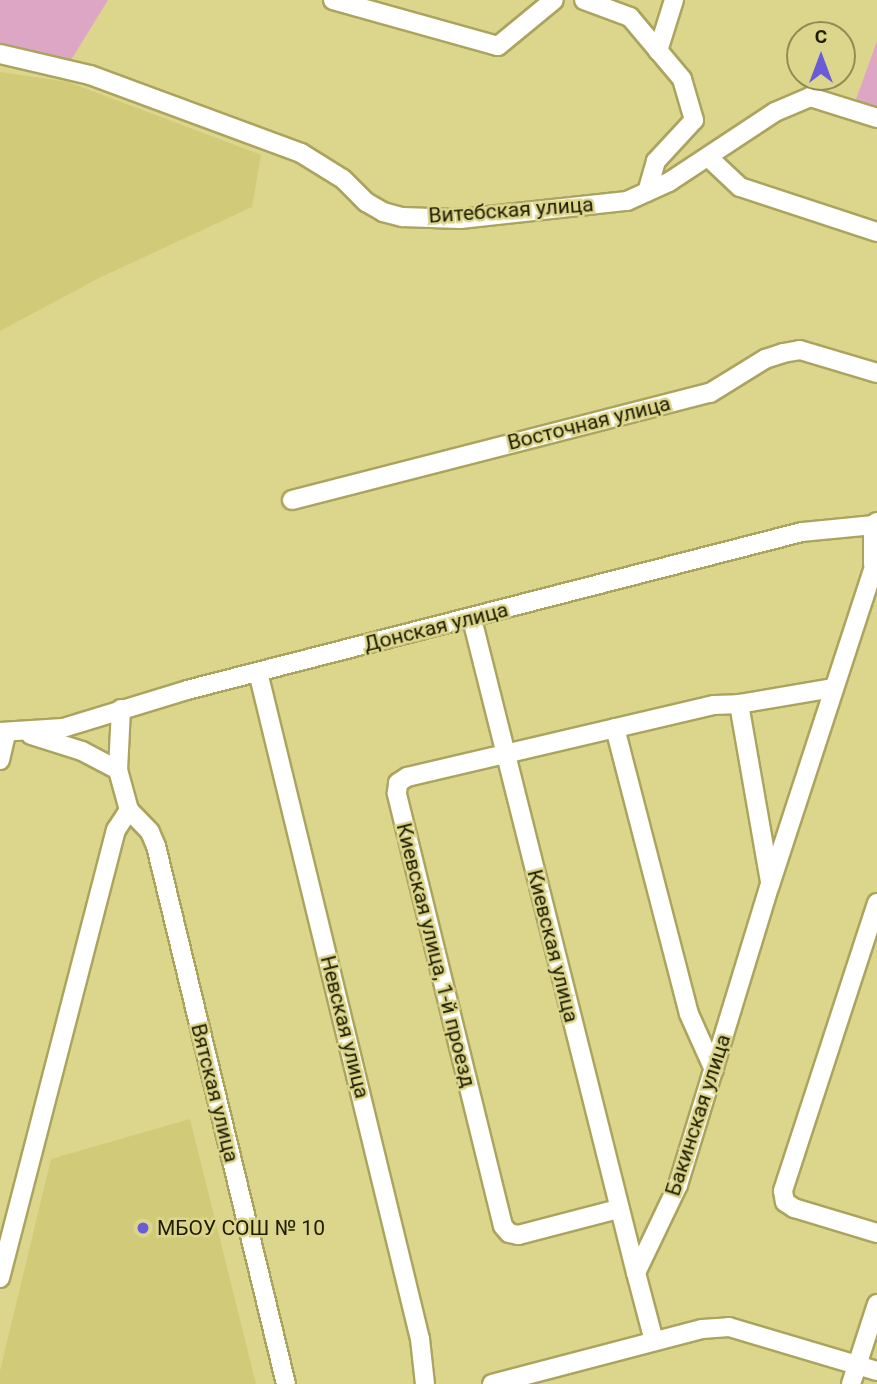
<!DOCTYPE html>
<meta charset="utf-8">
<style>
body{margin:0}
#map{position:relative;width:877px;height:1384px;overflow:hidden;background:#dcd68d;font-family:Roboto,sans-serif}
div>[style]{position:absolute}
.built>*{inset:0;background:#d1ca79}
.green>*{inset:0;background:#dda6c5}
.roads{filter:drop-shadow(2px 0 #aba45e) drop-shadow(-2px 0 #aba45e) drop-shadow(0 2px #aba45e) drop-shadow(0 -2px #aba45e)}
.minor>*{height:18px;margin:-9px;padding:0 9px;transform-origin:9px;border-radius:9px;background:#fff}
.dots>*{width:19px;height:19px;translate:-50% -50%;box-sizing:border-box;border:4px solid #dcd68d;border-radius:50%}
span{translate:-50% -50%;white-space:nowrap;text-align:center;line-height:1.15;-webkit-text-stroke:5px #dcd68d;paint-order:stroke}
.street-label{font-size:21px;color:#1f1c00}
.poi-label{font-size:21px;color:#1f1c00}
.left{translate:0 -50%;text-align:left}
.north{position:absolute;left:786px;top:21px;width:70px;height:70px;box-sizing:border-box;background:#dcd68d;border:2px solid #908c55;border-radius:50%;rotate:0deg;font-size:19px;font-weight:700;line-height:28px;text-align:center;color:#1f1c00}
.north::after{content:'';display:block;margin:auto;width:24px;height:32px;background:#6a5cd6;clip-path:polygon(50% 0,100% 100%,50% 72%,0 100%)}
</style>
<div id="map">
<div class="built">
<div style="clip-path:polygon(0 72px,68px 82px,261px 155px,252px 207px,97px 279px,0 331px)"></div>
<div style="clip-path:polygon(190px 1119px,256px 1384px,0 1384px,0 1371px,51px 1159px)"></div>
</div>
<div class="green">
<div style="clip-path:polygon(0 0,108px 0,71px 60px,0 44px)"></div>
<div style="clip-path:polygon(877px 41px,877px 112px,854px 105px)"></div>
</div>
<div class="roads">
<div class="minor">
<div style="left:333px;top:0;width:171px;rotate:15.6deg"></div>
<div style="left:498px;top:46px;width:72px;rotate:-39.4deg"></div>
<div style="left:584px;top:0;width:49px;rotate:20.3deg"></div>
<div style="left:630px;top:17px;width:81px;rotate:50deg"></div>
<div style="left:682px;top:79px;width:43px;rotate:73.7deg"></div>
<div style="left:694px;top:120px;width:56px;rotate:132.8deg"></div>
<div style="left:656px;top:161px;width:32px;rotate:106deg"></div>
<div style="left:658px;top:51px;width:53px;rotate:-72.6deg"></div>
<div style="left:0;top:54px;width:92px;rotate:13.1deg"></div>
<div style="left:90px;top:75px;width:225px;rotate:20.3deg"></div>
<div style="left:301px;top:153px;width:49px;rotate:31.8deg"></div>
<div style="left:343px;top:179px;width:33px;rotate:45deg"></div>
<div style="left:366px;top:202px;width:20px;rotate:30deg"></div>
<div style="left:383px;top:212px;width:20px;rotate:15deg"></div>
<div style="left:402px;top:217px;width:58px;rotate:2deg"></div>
<div style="left:460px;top:219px;width:168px;rotate:-6.2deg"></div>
<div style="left:627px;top:201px;width:46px;rotate:-24.3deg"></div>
<div style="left:669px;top:182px;width:127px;rotate:-33.4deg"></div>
<div style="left:775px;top:112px;width:38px;rotate:-23deg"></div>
<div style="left:810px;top:97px;width:70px;rotate:17.4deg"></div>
<div style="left:708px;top:157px;width:44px;rotate:43.2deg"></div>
<div style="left:740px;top:187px;width:144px;rotate:18.2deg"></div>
<div style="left:292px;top:500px;width:431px;rotate:-14.4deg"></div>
<div style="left:710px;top:393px;width:65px;rotate:-31.7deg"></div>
<div style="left:765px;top:359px;width:19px;rotate:-18deg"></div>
<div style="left:783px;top:353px;width:17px;rotate:-10deg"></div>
<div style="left:800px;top:350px;width:80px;rotate:16.6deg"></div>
<div style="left:873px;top:564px;width:39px;rotate:-90deg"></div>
<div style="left:873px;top:525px;width:5px;rotate:-37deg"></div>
<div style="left:472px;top:619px;width:674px;rotate:75.92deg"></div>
<div style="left:258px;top:672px;width:686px;rotate:76.35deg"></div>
<div style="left:420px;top:1339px;width:45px;rotate:83.7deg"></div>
<div style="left:739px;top:704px;width:181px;rotate:80.1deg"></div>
<div style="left:121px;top:709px;width:61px;rotate:92.8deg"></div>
<div style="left:118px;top:770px;width:41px;rotate:74.6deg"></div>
<div style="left:129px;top:810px;width:30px;rotate:46deg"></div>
<div style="left:150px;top:832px;width:15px;rotate:67deg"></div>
<div style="left:156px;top:846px;width:553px;rotate:76.42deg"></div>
<div style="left:615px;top:728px;width:295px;rotate:75.5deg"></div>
<div style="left:689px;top:1014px;width:61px;rotate:65.9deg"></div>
<div style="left:0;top:732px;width:63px;rotate:-3.6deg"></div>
<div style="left:63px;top:728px;width:130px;rotate:-17deg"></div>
<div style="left:187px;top:690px;width:635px;rotate:-14.41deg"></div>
<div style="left:802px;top:532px;width:71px;rotate:-5.6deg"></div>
<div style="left:31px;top:735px;width:53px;rotate:17.4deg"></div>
<div style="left:82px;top:751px;width:41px;rotate:27.8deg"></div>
<div style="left:0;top:760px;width:28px;rotate:-77deg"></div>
<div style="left:877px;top:903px;width:303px;rotate:108.1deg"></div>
<div style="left:783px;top:1191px;width:11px;rotate:80deg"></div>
<div style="left:785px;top:1202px;width:11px;rotate:34deg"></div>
<div style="left:794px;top:1208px;width:87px;rotate:16.8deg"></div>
<div style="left:618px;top:1209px;width:103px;rotate:165.4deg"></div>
<div style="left:518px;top:1235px;width:9px;rotate:-167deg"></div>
<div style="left:509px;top:1233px;width:9px;rotate:-131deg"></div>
<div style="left:503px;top:1226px;width:446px;rotate:-103.8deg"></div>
<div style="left:397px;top:793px;width:10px;rotate:-84deg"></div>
<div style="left:398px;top:783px;width:11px;rotate:-34deg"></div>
<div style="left:407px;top:777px;width:315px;rotate:-13.2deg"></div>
<div style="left:714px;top:705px;width:25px;rotate:-2deg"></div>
<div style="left:739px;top:704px;width:96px;rotate:-9.6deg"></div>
<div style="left:0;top:1278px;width:463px;rotate:-75.5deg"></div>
<div style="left:116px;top:830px;width:24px;rotate:-57deg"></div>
<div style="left:654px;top:1341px;width:70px;rotate:-104.8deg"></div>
<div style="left:636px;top:1273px;width:98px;rotate:-64.5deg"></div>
<div style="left:678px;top:1185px;width:314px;rotate:-73deg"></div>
<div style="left:770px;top:885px;width:344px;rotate:-71.9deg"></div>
<div style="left:492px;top:1384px;width:217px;rotate:-14.7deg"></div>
<div style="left:702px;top:1329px;width:27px;rotate:-4deg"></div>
<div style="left:729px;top:1327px;width:154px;rotate:16.6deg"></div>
<div style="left:851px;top:1384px;width:84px;rotate:-72deg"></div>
</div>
</div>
<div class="dots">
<div style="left:143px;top:1228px;background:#6a5cd6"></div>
</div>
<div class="street-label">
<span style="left:511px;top:210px;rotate:-4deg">Витебская улица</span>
<span style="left:589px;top:423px;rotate:-14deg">Восточная улица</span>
<span style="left:436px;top:627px;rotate:-14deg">Донская улица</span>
<span style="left:553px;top:946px;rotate:76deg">Киевская улица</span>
<span style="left:436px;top:955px;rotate:76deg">Киевская улица, 1-й проезд</span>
<span style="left:345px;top:1027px;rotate:76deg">Невская улица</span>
<span style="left:215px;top:1093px;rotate:76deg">Вятская улица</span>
<span style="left:698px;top:1115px;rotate:-72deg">Бакинская улица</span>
</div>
<div class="poi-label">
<span class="left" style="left:157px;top:1228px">МБОУ СОШ № 10</span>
</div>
<div class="north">С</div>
</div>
